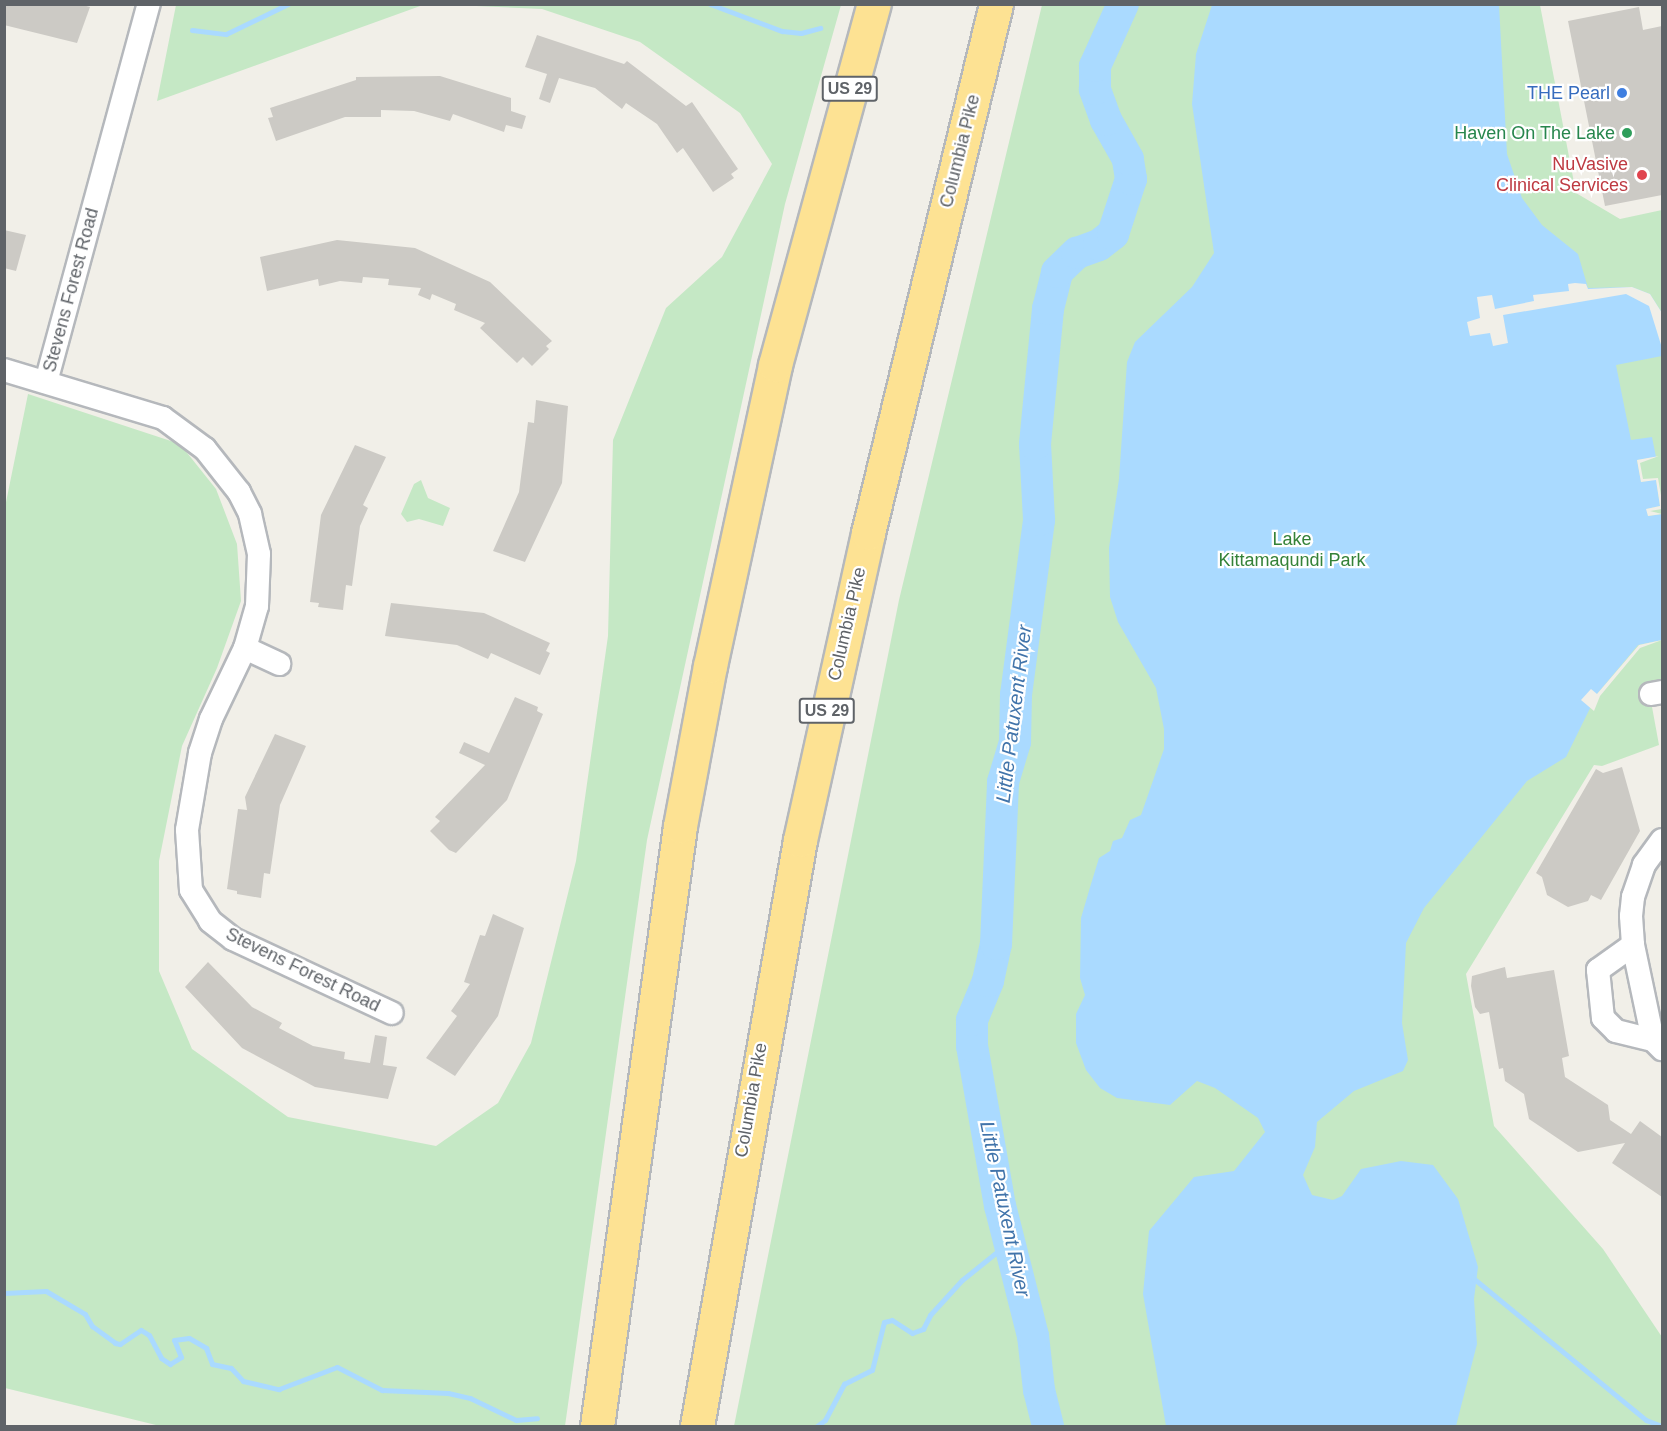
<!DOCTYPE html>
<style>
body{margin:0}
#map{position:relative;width:1667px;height:1431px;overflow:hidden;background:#f1efe8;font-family:Arial,sans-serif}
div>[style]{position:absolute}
.green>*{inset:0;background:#c5e8c5}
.water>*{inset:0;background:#aadaff}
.pier>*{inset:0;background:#f1efe8}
.stream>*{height:5px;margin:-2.5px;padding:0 2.5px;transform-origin:2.5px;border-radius:2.5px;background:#aadaff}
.river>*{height:32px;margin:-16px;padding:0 16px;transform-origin:16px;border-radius:16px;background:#aadaff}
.building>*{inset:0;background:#cccac5}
.roads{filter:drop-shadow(2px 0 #b5b8bc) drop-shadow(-2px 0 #b5b8bc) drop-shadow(0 2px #b5b8bc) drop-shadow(0 -2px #b5b8bc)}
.minor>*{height:22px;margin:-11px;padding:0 11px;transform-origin:11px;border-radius:11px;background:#fff}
.highway>*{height:33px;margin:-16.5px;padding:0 16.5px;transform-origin:16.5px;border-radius:16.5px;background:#fde293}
.dots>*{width:16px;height:16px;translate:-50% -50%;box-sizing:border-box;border:3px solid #fff;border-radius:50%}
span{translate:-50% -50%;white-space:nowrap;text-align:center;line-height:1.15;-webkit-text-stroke:4.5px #fff;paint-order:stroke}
.shield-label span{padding:2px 4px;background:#fff;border:2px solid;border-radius:4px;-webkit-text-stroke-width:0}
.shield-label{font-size:16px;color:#5f6368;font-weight:700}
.shop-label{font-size:18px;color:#366cbe}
.right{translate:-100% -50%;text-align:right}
.leisure-label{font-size:18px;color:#27864d}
.street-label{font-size:18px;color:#5f6368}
.health-label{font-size:18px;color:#be3a42}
.park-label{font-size:18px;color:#348238}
.water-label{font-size:20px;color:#4174aa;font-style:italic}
.frame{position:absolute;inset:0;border:6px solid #5f6368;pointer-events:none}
</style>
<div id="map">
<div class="green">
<div style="clip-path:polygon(176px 5px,176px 4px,423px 5px,157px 101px)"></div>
<div style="clip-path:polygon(453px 5px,841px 5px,785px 204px,647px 840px,565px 1426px,160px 1426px,5px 1388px,4px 512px,28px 394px,180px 444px,216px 489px,237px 544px,241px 601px,217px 668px,182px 746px,159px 861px,159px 971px,192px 1049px,288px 1117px,436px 1146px,498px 1103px,531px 1043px,576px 861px,608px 636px,613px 440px,666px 308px,722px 257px,772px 164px,740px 113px,640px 42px,542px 9px)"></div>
<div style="clip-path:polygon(1042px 5px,1540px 5px,1576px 193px,1620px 219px,1662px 210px,1662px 682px,1648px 685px,1659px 745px,1602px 766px,1594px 765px,1466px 974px,1494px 1126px,1603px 1249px,1662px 1337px,1662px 1426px,734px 1426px,899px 600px)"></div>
<div style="clip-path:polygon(421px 480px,428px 498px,450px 508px,443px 526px,419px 519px,407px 522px,401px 514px,414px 484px)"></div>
</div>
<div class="water">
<div style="clip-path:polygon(1212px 5px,1499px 5px,1507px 154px,1522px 198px,1542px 225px,1578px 254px,1588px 288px,1632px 287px,1650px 294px,1662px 313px,1662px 356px,1616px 365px,1631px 440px,1652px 437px,1656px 457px,1637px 460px,1641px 482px,1656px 479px,1660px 506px,1647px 509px,1648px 516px,1662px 514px,1662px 640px,1638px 645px,1597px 694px,1566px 757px,1527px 781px,1424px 908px,1406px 943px,1402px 1023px,1408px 1060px,1403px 1071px,1354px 1091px,1317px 1122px,1315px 1147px,1303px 1175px,1312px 1195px,1333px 1200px,1342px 1196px,1361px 1169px,1401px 1161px,1433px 1165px,1458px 1199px,1478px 1267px,1474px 1299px,1477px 1344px,1456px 1426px,1166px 1426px,1143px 1294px,1149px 1231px,1194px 1177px,1234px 1171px,1265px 1132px,1258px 1118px,1215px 1088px,1197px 1081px,1170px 1105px,1117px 1098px,1100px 1088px,1086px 1070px,1076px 1043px,1076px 1014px,1085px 995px,1080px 978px,1081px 918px,1091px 884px,1099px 858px,1110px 851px,1113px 841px,1122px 838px,1130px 820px,1141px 815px,1164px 749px,1164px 729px,1156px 688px,1118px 622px,1110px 597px,1109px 548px,1119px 479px,1127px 362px,1135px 342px,1192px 287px,1214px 253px,1192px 104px,1196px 54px)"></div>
</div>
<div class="pier">
<div style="clip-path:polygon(1575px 283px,1586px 284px,1588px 289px,1632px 287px,1650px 294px,1662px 313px,1662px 348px,1649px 306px,1626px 294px,1503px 315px,1508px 343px,1493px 346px,1490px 333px,1470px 336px,1467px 322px,1480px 318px,1477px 297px,1492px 295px,1495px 309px,1534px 301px,1533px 295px,1569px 291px,1568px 284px)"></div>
<div style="clip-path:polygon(1659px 456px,1640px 463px,1643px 479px,1658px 478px,1662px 501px,1662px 509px,1650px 511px,1662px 514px,1648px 516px,1646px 509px,1660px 506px,1656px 480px,1641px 482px,1637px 460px)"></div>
<div style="clip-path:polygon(1662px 640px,1640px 648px,1600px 696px,1594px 711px,1581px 700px,1591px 689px,1597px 694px,1639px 645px)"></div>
</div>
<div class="stream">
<div style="left:710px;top:4px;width:77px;rotate:20.6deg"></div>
<div style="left:782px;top:31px;width:19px;rotate:6deg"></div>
<div style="left:801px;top:33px;width:20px;rotate:-15deg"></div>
<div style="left:192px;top:30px;width:34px;rotate:7deg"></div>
<div style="left:226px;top:34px;width:69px;rotate:-25.8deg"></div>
<div style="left:1473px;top:1278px;width:224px;rotate:39.4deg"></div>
<div style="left:1646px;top:1420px;width:17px;rotate:21deg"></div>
<div style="left:4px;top:1293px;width:42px;rotate:-2.7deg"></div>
<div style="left:46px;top:1291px;width:45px;rotate:30.5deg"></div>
<div style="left:85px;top:1314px;width:14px;rotate:60deg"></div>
<div style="left:92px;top:1326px;width:29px;rotate:36deg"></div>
<div style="left:115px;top:1343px;width:5px;rotate:11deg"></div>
<div style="left:120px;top:1344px;width:25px;rotate:-34deg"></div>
<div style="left:141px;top:1330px;width:9px;rotate:32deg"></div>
<div style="left:149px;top:1335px;width:26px;rotate:62deg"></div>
<div style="left:161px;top:1358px;width:11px;rotate:34deg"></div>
<div style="left:170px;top:1364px;width:13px;rotate:-32deg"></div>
<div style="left:181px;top:1357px;width:18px;rotate:-112deg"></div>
<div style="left:174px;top:1340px;width:15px;rotate:-8deg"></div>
<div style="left:189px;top:1338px;width:20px;rotate:30deg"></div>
<div style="left:206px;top:1348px;width:17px;rotate:69deg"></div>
<div style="left:212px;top:1364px;width:19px;rotate:12deg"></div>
<div style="left:231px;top:1368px;width:18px;rotate:47deg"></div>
<div style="left:243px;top:1381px;width:37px;rotate:13deg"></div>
<div style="left:279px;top:1389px;width:62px;rotate:-20.8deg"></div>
<div style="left:337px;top:1367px;width:51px;rotate:27.1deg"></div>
<div style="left:382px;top:1390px;width:66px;rotate:2.6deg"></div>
<div style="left:448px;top:1393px;width:23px;rotate:13deg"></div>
<div style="left:470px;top:1398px;width:51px;rotate:25.6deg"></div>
<div style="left:516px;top:1420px;width:21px;rotate:-5deg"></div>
<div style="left:817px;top:1426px;width:10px;rotate:-37deg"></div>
<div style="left:825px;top:1420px;width:41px;rotate:-62.2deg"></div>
<div style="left:844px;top:1384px;width:31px;rotate:-27deg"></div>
<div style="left:872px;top:1370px;width:49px;rotate:-76deg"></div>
<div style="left:884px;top:1322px;width:8px;rotate:-14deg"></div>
<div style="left:892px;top:1320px;width:24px;rotate:33deg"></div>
<div style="left:912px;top:1333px;width:12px;rotate:-20deg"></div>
<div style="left:923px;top:1329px;width:16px;rotate:-63deg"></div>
<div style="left:930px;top:1315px;width:47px;rotate:-47.6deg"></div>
<div style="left:962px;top:1280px;width:59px;rotate:-38.8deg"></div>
</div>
<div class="river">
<div style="left:1048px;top:1426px;width:37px;rotate:-104deg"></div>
<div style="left:1039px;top:1390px;width:54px;rotate:-96.3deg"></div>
<div style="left:1033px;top:1336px;width:134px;rotate:-104.2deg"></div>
<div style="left:1000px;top:1206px;width:162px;rotate:-99.9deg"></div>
<div style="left:972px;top:1046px;width:26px;rotate:-90deg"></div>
<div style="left:972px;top:1020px;width:42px;rotate:-67.7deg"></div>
<div style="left:988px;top:981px;width:38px;rotate:-78deg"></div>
<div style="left:996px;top:944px;width:162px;rotate:-87.5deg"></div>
<div style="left:1003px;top:782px;width:42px;rotate:-73.3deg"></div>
<div style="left:1015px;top:742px;width:47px;rotate:-88.8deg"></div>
<div style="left:1016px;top:695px;width:177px;rotate:-82.5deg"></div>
<div style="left:1039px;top:520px;width:76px;rotate:-93deg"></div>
<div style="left:1035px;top:444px;width:136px;rotate:-84.5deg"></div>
<div style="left:1048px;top:309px;width:38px;rotate:-76deg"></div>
<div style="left:1057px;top:272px;width:28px;rotate:-44deg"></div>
<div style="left:1077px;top:253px;width:23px;rotate:-20deg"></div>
<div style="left:1099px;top:245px;width:18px;rotate:-38deg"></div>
<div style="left:1113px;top:234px;width:58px;rotate:-71.9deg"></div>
<div style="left:1131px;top:179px;width:20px;rotate:-99deg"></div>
<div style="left:1128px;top:159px;width:45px;rotate:-119.4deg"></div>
<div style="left:1106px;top:120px;width:33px;rotate:-110deg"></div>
<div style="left:1095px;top:89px;width:23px;rotate:-90deg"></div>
<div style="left:1095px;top:66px;width:68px;rotate:-65.7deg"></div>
</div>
<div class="building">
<div style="clip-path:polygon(4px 4px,79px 4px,90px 7px,77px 43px,4px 25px)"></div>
<div style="clip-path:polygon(1639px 7px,1643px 30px,1662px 26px,1662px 195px,1605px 206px,1568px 21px)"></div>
<div style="clip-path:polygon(537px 35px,624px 64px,627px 61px,686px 106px,692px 102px,738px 169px,731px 174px,734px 178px,713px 192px,683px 148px,677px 153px,657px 124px,626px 103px,622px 109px,595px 88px,559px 78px,550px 103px,539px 99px,547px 74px,525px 67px)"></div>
<div style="clip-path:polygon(440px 76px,511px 98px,511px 111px,526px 116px,522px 129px,506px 125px,504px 132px,453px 114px,450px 121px,414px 111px,381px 110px,381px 117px,345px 117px,276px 141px,268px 118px,273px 117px,270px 108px,356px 80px,356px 77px)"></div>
<div style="clip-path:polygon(4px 230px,26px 235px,16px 271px,4px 268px)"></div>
<div style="clip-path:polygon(337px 240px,415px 248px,490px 282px,552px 341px,546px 346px,549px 349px,532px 366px,523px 357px,517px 363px,480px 328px,485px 323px,454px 310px,456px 304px,432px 294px,430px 300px,418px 295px,421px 288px,388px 285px,389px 279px,363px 277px,362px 283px,340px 281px,319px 286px,318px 279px,267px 291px,260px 257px)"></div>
<div style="clip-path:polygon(536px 400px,568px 406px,562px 483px,525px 562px,493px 551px,519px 492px,528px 422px,534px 423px)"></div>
<div style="clip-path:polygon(355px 445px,386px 457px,363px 505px,368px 508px,360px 526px,352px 586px,346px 585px,343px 610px,318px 607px,319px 603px,310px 602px,321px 515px)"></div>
<div style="clip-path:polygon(391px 603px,484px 613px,550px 643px,546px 651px,550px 653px,540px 675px,491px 653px,488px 659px,457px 645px,385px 636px)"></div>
<div style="clip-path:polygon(515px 697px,538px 707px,537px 711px,543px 714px,507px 800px,456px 853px,449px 850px,430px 831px,440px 821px,435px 817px,485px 765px,459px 753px,464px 742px,489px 753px)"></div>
<div style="clip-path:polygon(275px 734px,306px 746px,280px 805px,270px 874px,264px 873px,261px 898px,237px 894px,237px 891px,227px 889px,238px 809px,247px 810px,245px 797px)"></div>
<div style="clip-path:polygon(1622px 767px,1640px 831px,1601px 900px,1591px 895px,1588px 901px,1568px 907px,1547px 895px,1542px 877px,1536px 873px,1596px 769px,1603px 773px)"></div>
<div style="clip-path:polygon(493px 914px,524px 928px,498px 1016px,455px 1076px,426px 1058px,457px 1016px,451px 1011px,470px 984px,464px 982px,480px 935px,485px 936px)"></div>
<div style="clip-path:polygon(208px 962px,252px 1007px,282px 1023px,279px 1028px,313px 1046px,345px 1052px,344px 1059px,370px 1063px,375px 1035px,387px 1037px,383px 1065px,397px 1067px,388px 1099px,315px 1087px,242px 1048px,185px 987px)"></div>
<div style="clip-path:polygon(1505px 967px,1507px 978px,1554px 970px,1569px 1056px,1562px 1058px,1565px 1077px,1608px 1105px,1610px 1120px,1631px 1134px,1640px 1121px,1662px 1137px,1662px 1197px,1612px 1163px,1625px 1143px,1578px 1152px,1529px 1119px,1524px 1094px,1505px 1081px,1503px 1068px,1499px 1069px,1489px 1012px,1480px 1014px,1475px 1007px,1471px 986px,1472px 976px)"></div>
</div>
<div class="roads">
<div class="minor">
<div style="left:4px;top:370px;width:166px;rotate:16.8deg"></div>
<div style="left:163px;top:418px;width:52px;rotate:36.4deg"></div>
<div style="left:205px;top:449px;width:55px;rotate:51.7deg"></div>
<div style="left:239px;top:492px;width:25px;rotate:63deg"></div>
<div style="left:250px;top:514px;width:41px;rotate:77.3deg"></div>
<div style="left:259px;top:554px;width:52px;rotate:92.2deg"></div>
<div style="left:257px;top:606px;width:44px;rotate:105.9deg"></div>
<div style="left:245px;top:648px;width:79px;rotate:115.6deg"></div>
<div style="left:211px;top:719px;width:36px;rotate:108deg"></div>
<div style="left:200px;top:753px;width:78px;rotate:99.6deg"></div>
<div style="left:187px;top:830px;width:60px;rotate:86.2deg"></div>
<div style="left:191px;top:890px;width:36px;rotate:58deg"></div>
<div style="left:210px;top:921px;width:29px;rotate:38deg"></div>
<div style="left:233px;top:939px;width:175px;rotate:25deg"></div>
<div style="left:46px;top:382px;width:392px;rotate:-74.8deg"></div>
<div style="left:245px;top:648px;width:38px;rotate:25deg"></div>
<div style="left:1651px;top:694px;width:11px;rotate:-10deg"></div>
<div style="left:1662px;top:840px;width:31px;rotate:126deg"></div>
<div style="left:1644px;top:865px;width:34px;rotate:109deg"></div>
<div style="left:1633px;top:897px;width:19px;rotate:96deg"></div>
<div style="left:1631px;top:916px;width:29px;rotate:86deg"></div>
<div style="left:1633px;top:945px;width:97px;rotate:78.1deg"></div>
<div style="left:1653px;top:1040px;width:13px;rotate:45deg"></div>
<div style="left:1633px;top:945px;width:43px;rotate:144.5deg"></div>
<div style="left:1598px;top:970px;width:48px;rotate:84.1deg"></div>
<div style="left:1603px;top:1018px;width:18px;rotate:45deg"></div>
<div style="left:1616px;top:1031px;width:38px;rotate:14deg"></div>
</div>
<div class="highway">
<div style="left:597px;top:1426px;width:606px;rotate:-82.12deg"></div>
<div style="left:680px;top:826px;width:163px;rotate:-79.4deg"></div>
<div style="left:710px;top:666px;width:308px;rotate:-77.8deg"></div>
<div style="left:775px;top:365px;width:374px;rotate:-74.7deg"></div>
<div style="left:697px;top:1426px;width:595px;rotate:-80.03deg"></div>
<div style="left:800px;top:840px;width:314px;rotate:-77.5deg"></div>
<div style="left:868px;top:533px;width:544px;rotate:-76.4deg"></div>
</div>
</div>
<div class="dots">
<div style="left:1622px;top:93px;background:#3f7fe0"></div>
<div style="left:1627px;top:133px;background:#2e9e5b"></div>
<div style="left:1642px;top:175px;background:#e0444e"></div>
</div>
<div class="shield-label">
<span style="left:850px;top:89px">US 29</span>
<span style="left:827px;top:711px">US 29</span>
</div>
<div class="shop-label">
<span class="right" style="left:1610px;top:93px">THE Pearl</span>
</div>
<div class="leisure-label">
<span class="right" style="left:1615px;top:133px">Haven On The Lake</span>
</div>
<div class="street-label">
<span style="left:960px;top:151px;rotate:-76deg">Columbia Pike</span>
<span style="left:71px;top:290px;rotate:-75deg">Stevens Forest Road</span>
<span style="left:847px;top:624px;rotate:-77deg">Columbia Pike</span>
<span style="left:303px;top:970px;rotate:26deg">Stevens Forest Road</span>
<span style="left:751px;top:1100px;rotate:-80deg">Columbia Pike</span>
</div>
<div class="health-label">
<span class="right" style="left:1628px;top:175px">NuVasive<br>Clinical Services</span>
</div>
<div class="park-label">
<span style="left:1292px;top:550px">Lake<br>Kittamaqundi Park</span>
</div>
<div class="water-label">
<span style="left:1014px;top:714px;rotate:-83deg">Little Patuxent River</span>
<span style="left:1005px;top:1209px;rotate:78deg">Little Patuxent River</span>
</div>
<div class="frame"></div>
</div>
